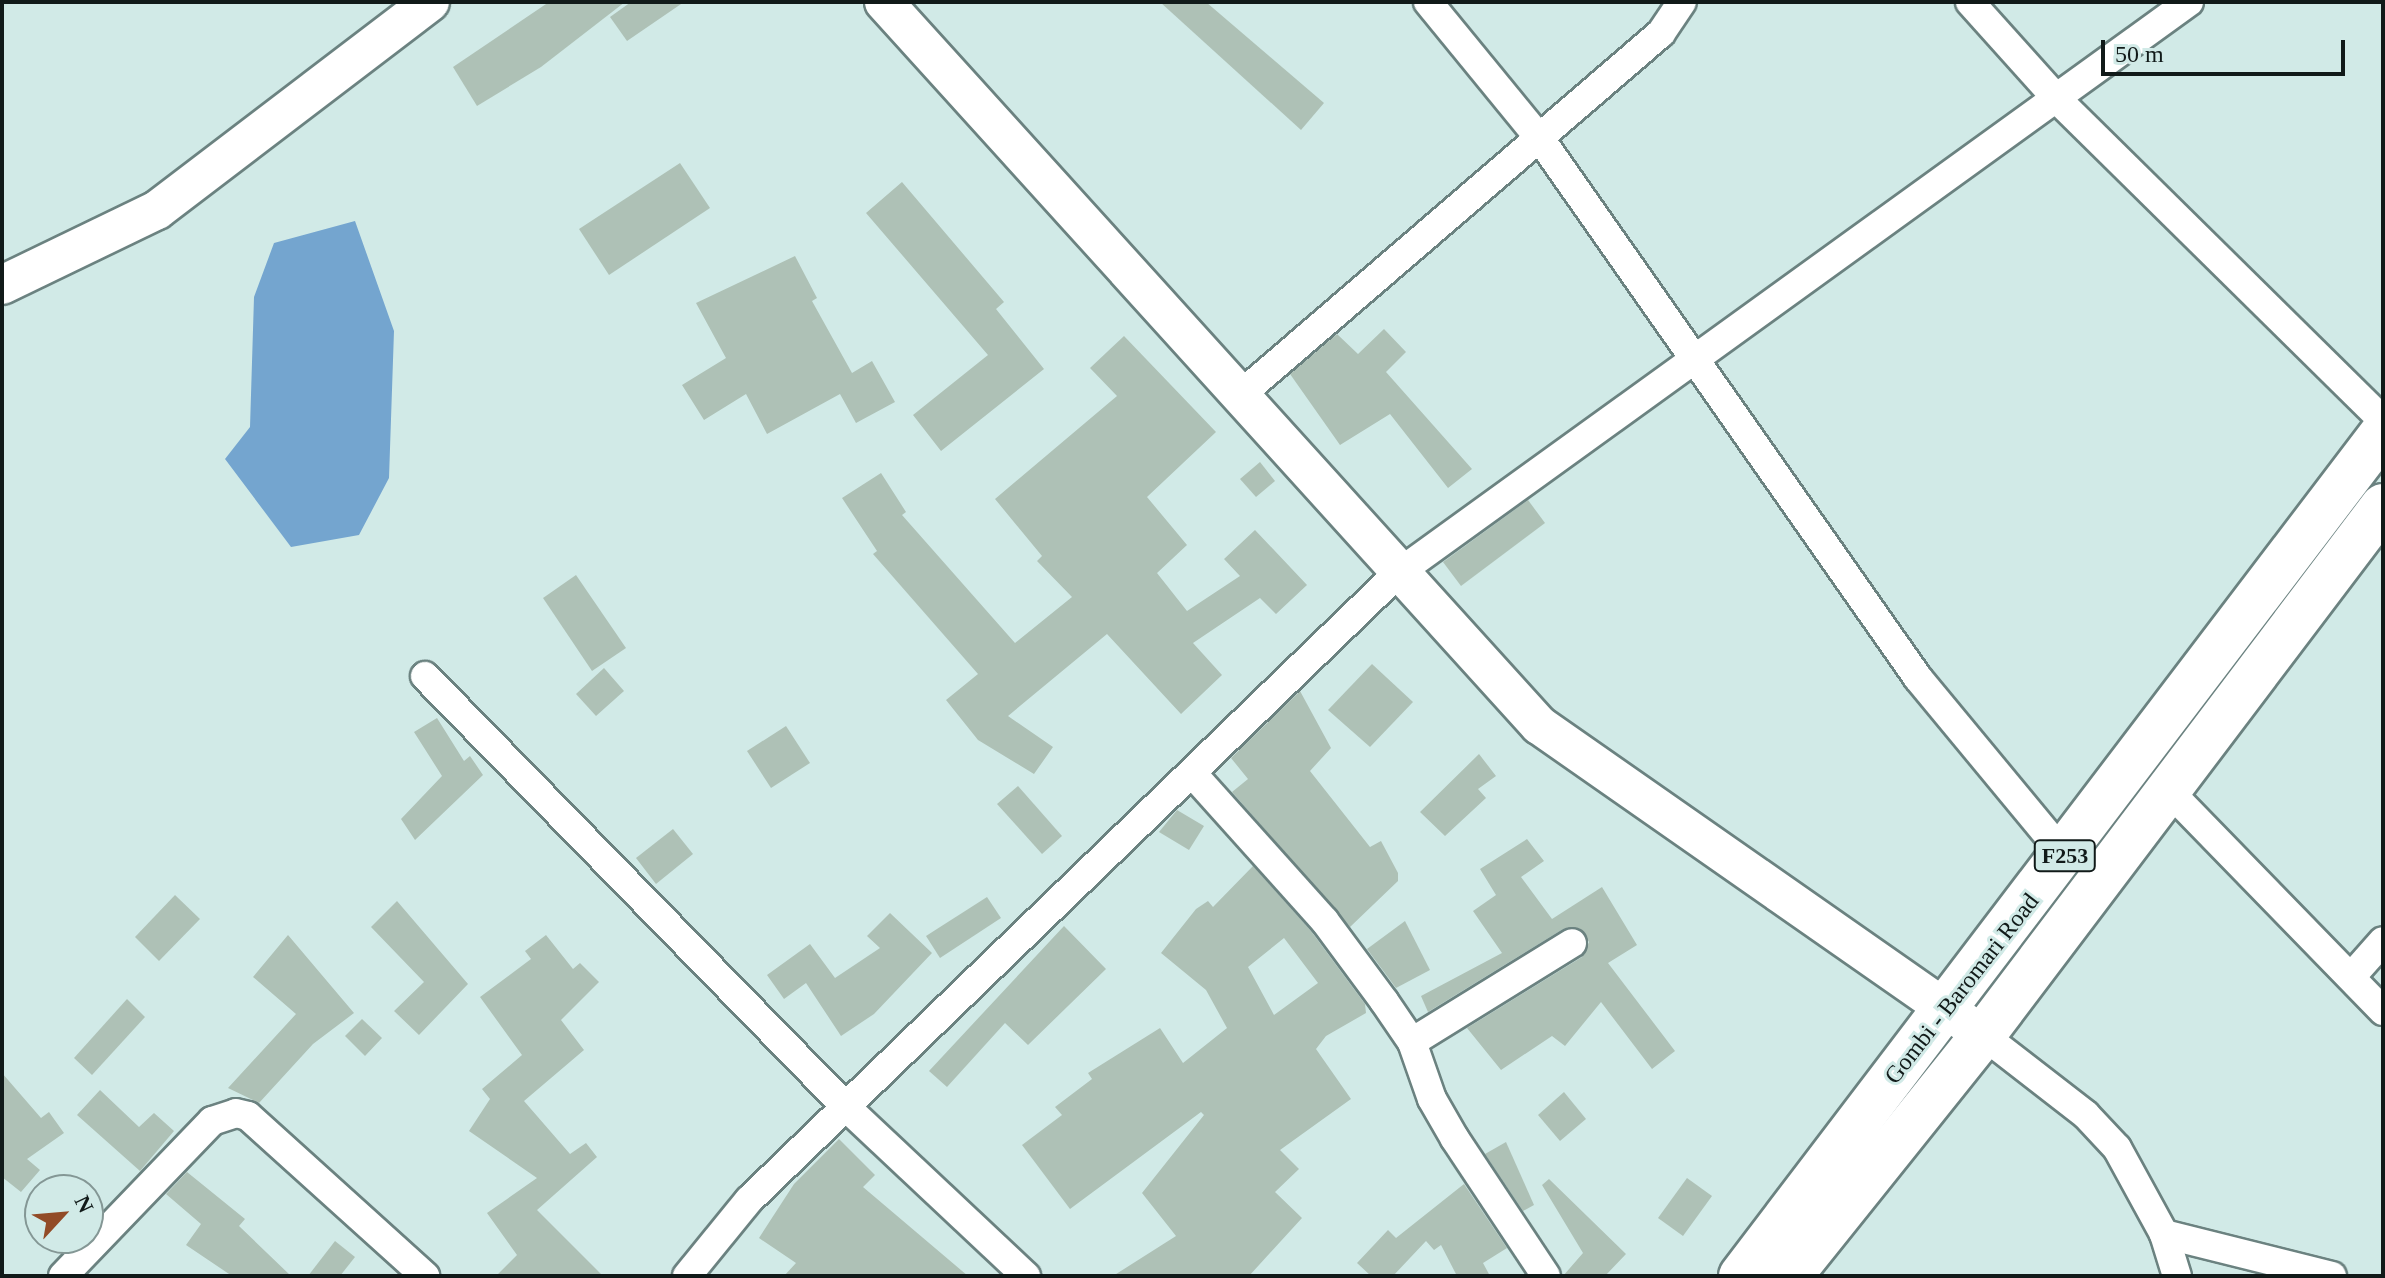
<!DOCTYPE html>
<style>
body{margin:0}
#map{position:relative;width:2385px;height:1278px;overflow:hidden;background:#d1eae7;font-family:"Times New Roman",serif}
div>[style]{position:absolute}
.water>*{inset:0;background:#74a5cf}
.building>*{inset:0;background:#aec1b6}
.roads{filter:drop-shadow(2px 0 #6b8280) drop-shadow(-2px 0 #6b8280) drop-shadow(0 2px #6b8280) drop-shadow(0 -2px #6b8280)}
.street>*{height:28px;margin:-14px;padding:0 14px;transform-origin:14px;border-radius:14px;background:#fff}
.secondary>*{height:38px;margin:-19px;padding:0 19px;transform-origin:19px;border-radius:19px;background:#fff}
.primary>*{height:44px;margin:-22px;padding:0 22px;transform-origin:22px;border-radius:22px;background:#fff}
span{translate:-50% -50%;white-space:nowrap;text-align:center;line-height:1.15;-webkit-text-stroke:6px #d1eae7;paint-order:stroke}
.shield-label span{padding:2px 6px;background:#d1eae7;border:2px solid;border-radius:6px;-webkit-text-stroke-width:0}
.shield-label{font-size:22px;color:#111a19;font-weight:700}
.street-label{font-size:24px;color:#111a19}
.frame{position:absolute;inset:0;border:4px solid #111a19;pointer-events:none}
.north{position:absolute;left:24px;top:1174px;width:80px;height:80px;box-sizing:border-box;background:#d1eae7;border:2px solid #849795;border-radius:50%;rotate:64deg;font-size:22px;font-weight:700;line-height:32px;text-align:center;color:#111a19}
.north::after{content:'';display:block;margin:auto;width:28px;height:36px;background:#924b27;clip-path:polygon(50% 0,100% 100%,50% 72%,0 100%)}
.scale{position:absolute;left:2101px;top:40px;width:244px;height:36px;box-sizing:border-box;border:4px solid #111a19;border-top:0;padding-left:10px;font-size:24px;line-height:28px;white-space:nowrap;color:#111a19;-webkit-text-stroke:6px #d1eae7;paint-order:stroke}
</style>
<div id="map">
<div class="water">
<div style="clip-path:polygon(355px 221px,394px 331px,389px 478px,359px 535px,291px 547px,225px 459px,250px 427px,254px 297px,274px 243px)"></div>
</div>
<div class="building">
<div style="clip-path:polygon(549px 2px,625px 2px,541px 67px,477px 106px,453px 67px)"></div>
<div style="clip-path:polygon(631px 2px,684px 2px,627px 41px,610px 17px)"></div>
<div style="clip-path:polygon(1160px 2px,1206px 2px,1324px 103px,1301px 130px)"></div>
<div style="clip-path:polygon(680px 163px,710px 208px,609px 275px,579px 229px)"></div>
<div style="clip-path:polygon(902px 182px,1004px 302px,996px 309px,1044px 369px,941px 451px,913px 415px,988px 355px,866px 213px)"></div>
<div style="clip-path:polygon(795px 256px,817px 298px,812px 301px,852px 373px,872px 361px,895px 402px,856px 423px,840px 394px,767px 434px,746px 394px,704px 420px,682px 385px,726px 358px,696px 303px)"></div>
<div style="clip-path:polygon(1384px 329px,1406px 352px,1386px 372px,1472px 469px,1448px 488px,1390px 414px,1340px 445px,1290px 374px,1337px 334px,1358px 354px)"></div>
<div style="clip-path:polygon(1124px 336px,1216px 432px,1147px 497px,1187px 545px,1157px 573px,1187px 611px,1240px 576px,1224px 559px,1255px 530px,1307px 585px,1276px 614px,1260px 598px,1193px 643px,1222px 675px,1181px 714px,1107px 634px,1008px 716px,1053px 747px,1034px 774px,978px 740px,946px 700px,978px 674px,873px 554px,877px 551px,842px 498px,881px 473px,906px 512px,902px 515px,1015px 643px,1072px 597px,1037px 561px,1042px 556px,995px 499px,1117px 396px,1090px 368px)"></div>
<div style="clip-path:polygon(1260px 462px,1275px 481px,1256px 497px,1240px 479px)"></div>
<div style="clip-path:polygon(1528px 500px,1545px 523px,1461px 586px,1443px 562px)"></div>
<div style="clip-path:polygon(576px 575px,626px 648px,592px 671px,543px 598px)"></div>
<div style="clip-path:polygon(1372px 664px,1413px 702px,1370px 747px,1328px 710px)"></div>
<div style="clip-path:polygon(604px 668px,624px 691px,596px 716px,576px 694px)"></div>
<div style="clip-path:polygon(1300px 691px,1331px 748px,1310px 771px,1370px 847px,1381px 841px,1398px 873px,1398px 881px,1350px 927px,1232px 792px,1248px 779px,1231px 758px)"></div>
<div style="clip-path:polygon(437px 718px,464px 761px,470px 756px,483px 775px,415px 840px,401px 819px,442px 776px,414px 732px)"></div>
<div style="clip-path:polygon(786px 726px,810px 763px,771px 788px,747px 751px)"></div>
<div style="clip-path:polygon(1479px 754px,1496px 776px,1478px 789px,1486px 798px,1445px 836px,1420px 812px)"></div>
<div style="clip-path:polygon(1018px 786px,1062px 836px,1042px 854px,997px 804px)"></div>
<div style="clip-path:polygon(1177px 810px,1204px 826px,1189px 850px,1159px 832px)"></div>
<div style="clip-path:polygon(673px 829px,693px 854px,656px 884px,636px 858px)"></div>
<div style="clip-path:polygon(1527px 839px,1544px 861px,1521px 877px,1552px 919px,1602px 887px,1637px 945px,1608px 963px,1675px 1051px,1652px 1069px,1601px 1002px,1565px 1046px,1552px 1036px,1501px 1070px,1467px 1028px,1582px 957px,1589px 942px,1579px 928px,1563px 929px,1428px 1012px,1421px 996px,1502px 953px,1473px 911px,1496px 895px,1480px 869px)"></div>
<div style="clip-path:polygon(evenodd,1253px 866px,1311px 931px,1365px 1004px,1366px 1013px,1326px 1036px,1316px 1049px,1351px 1099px,1280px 1150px,1299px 1169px,1275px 1192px,1302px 1218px,1249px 1276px,1113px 1276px,1176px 1236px,1142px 1193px,1204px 1115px,1201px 1112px,1070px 1209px,1022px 1145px,1062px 1115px,1055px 1107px,1092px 1079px,1088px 1073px,1160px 1028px,1183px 1063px,1227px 1028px,1206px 990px,1161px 953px,1196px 909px,1208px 901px,1213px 907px,1253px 866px,1284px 938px,1318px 983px,1274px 1015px,1248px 967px,1284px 938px)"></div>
<div style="clip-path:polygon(175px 895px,200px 919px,159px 961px,135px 937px)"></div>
<div style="clip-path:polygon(987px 897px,1001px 918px,940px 958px,926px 936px)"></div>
<div style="clip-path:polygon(397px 901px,468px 984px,419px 1035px,394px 1011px,424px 982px,371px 927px)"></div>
<div style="clip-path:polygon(890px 913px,932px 953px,874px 1014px,841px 1036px,806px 983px,784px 999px,767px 975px,810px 944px,835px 978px,880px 948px,867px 936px)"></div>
<div style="clip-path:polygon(1405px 921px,1430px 970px,1396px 988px,1367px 949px)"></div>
<div style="clip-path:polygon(1064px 926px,1106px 969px,1028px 1045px,1005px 1023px,947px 1087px,929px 1071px)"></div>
<div style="clip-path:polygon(288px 935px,354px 1013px,313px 1044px,259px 1103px,228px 1088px,296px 1014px,253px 977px)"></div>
<div style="clip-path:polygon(546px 935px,573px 969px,580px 963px,599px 982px,561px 1020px,584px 1050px,524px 1101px,570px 1154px,586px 1143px,597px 1157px,537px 1210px,603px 1276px,496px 1276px,517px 1255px,487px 1213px,537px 1178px,469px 1131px,490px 1099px,482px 1089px,522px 1055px,480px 997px,531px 959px,525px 951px)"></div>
<div style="clip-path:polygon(127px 999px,145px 1017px,92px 1075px,74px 1058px)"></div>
<div style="clip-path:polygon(362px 1019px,382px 1038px,365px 1056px,345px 1036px)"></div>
<div style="clip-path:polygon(2px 1073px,41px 1118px,49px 1112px,64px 1133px,27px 1159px,40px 1170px,21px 1192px,2px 1177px)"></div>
<div style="clip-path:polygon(100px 1090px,139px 1127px,154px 1113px,174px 1131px,140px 1171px,77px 1115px)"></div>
<div style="clip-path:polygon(1564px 1092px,1586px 1119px,1560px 1141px,1538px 1115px)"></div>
<div style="clip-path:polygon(839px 1139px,875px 1175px,863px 1187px,968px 1276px,784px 1276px,796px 1263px,759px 1238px,794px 1184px)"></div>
<div style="clip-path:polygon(1506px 1142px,1534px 1205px,1523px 1211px,1485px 1154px)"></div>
<div style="clip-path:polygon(187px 1172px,245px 1219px,239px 1226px,291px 1276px,232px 1276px,186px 1245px,201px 1224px,166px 1194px)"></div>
<div style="clip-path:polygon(1687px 1178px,1712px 1196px,1683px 1236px,1658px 1218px)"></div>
<div style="clip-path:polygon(1549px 1179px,1626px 1254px,1605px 1276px,1563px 1276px,1583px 1253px,1542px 1185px)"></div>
<div style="clip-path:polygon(1464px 1184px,1507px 1248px,1483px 1263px,1490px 1276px,1457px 1276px,1441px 1245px,1434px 1250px,1426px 1241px,1393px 1276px,1371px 1276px,1357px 1263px,1388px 1230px,1396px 1238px)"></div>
<div style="clip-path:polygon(335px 1241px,355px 1257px,340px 1276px,308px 1276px)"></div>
</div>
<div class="roads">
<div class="street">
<div style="left:1428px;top:2px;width:178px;rotate:50.7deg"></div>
<div style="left:1541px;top:140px;width:657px;rotate:54.98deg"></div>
<div style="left:1918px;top:678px;width:231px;rotate:50.4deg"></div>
<div style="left:1970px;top:2px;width:132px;rotate:48.1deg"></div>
<div style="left:2058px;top:100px;width:456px;rotate:44.6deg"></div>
<div style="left:1238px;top:397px;width:558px;rotate:-40.71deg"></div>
<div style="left:1661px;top:33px;width:37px;rotate:-56deg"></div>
<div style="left:425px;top:676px;width:602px;rotate:45.67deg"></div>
<div style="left:846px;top:1107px;width:247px;rotate:43.2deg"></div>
<div style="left:1192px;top:773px;width:198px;rotate:48.1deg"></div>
<div style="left:1324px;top:920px;width:101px;rotate:53.5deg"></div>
<div style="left:1384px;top:1001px;width:50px;rotate:55.7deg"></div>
<div style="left:1412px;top:1042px;width:60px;rotate:70.7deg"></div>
<div style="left:1432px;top:1099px;width:46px;rotate:60.1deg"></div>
<div style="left:1455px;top:1139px;width:164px;rotate:56.4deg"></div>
<div style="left:2169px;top:791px;width:307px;rotate:45.8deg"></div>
<div style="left:2351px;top:977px;width:48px;rotate:-48.4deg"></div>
<div style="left:1983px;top:1035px;width:130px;rotate:37.8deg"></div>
<div style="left:2086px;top:1115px;width:45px;rotate:46.8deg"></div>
<div style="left:2117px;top:1148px;width:98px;rotate:61.3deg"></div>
<div style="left:2164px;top:1234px;width:44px;rotate:72.8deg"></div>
<div style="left:1412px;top:1042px;width:188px;rotate:-31.7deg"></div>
<div style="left:2164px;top:1234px;width:173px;rotate:14deg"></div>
<div style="left:63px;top:1276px;width:215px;rotate:-46.1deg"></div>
<div style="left:212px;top:1121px;width:25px;rotate:-18deg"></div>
<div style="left:236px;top:1113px;width:12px;rotate:14deg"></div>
<div style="left:248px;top:1116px;width:239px;rotate:42.1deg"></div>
<div style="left:687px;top:1276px;width:98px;rotate:-50.8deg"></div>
<div style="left:749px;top:1200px;width:901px;rotate:-44.01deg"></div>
<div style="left:1397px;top:574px;width:977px;rotate:-35.84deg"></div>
</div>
<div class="secondary">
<div style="left:884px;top:2px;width:976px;rotate:47.83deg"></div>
<div style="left:1539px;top:725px;width:542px;rotate:34.92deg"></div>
<div style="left:2px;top:285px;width:172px;rotate:-25.8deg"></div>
<div style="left:157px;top:210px;width:343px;rotate:-37.3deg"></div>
</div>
<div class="primary">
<div style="left:1741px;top:1276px;width:1060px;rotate:-52.74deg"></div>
<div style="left:1790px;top:1276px;width:309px;rotate:-51.3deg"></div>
<div style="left:1983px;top:1035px;width:663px;rotate:-52.91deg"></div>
</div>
</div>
<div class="shield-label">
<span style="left:2065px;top:856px">F253</span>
</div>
<div class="street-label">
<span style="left:1962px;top:989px;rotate:-52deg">Gombi - Baromari Road</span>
</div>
<div class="frame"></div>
<div class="north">N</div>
<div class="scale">50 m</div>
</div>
